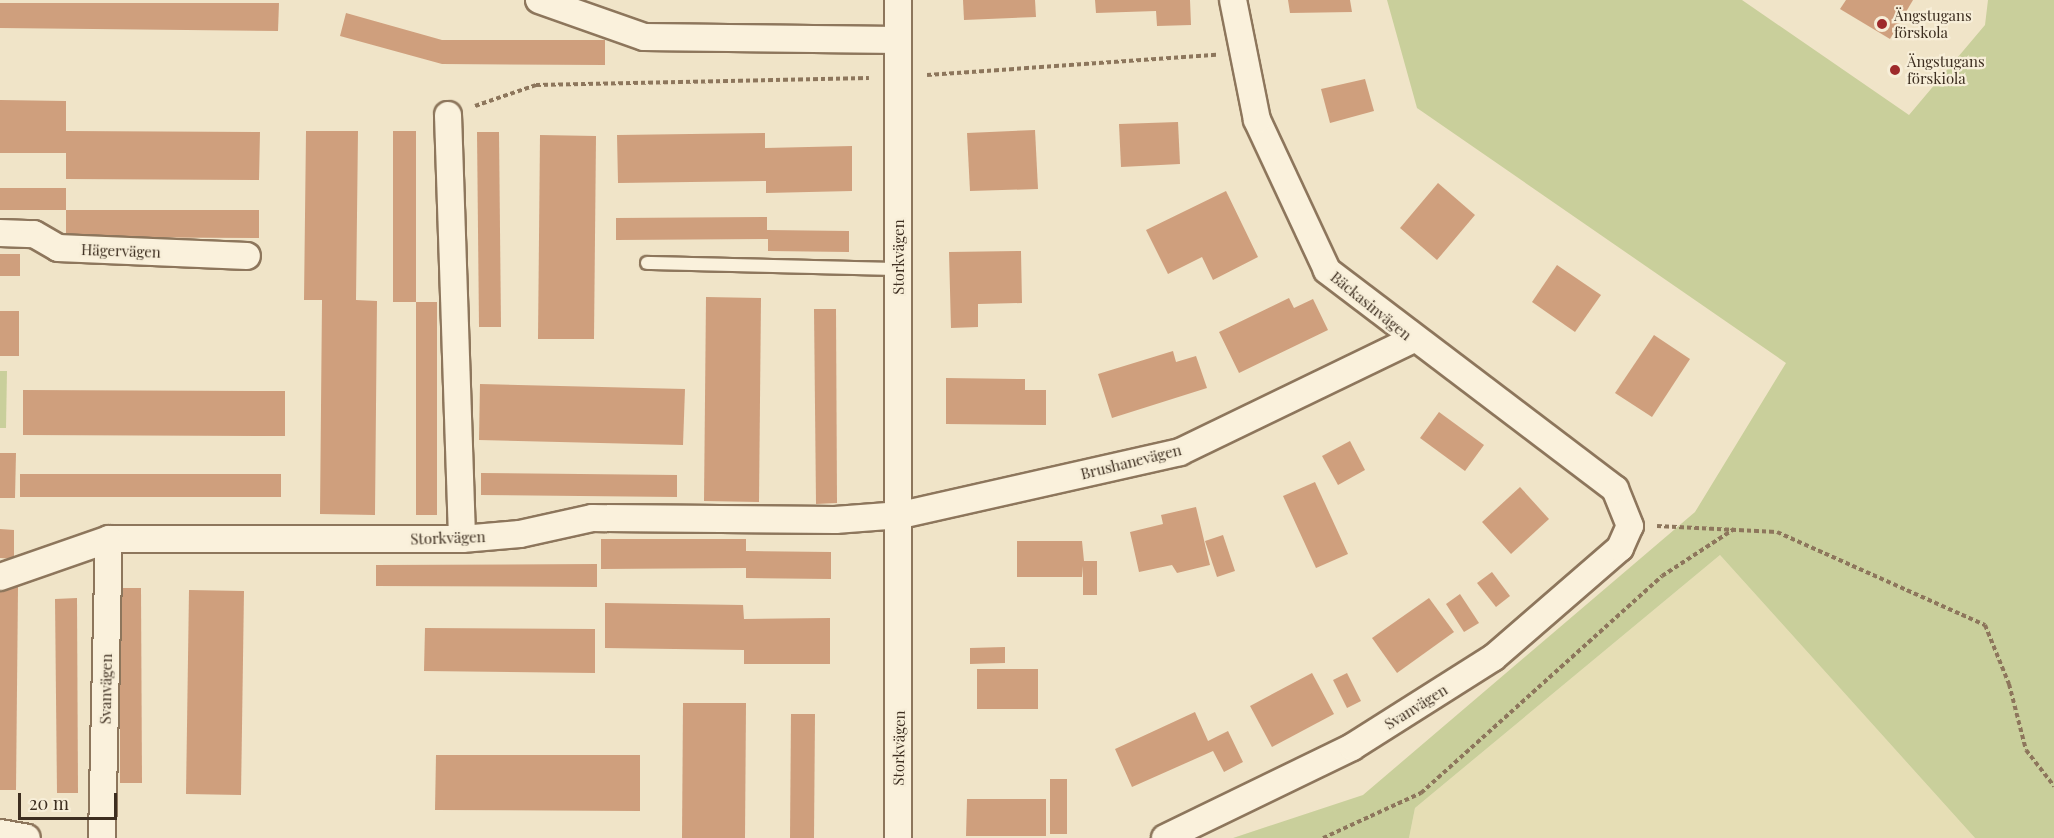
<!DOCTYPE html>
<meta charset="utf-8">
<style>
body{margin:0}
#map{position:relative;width:2054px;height:838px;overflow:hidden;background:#f0e4c8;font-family:"Playfair Display",serif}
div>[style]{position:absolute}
.farmland>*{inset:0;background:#e6deb5}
.green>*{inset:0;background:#c9cf9b}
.building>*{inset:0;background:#cf9f7d}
.path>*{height:4px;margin-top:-2px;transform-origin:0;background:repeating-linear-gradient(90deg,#8d765c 0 4.5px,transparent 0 7.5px)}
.roads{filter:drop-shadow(2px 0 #8d765c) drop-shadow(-2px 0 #8d765c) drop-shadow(0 2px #8d765c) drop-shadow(0 -2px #8d765c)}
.service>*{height:12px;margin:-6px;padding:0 6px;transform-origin:6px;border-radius:6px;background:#faf1dc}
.minor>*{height:26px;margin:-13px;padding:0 13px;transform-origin:13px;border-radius:13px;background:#faf1dc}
.dots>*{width:16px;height:16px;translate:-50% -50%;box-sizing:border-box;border:3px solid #f7eed8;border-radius:50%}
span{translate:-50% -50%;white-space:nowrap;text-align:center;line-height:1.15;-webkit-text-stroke:4.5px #f7eed8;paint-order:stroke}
.poi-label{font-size:15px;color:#3d2e20}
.left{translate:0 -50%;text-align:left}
.street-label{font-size:15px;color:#3d2e20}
.scale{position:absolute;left:18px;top:793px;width:99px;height:27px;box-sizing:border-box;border:3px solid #3d2e20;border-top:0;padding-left:8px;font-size:18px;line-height:21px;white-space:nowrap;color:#3d2e20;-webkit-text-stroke:4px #f7eed8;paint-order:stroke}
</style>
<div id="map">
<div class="farmland">
<div style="clip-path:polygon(1720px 555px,1975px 838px,1409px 838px,1415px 808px)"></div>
</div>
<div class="green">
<div style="clip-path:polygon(1387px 0,1742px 0,1909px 115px,1985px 25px,1988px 0,2054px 0,2054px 838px,1975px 838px,1720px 555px,1415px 808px,1409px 838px,1233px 838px,1363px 795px,1695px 512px,1786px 363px,1417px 108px)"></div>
<div style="clip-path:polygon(0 371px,7px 371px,6px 428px,0 428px)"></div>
</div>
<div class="building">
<div style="clip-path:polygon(963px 0,1035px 0,1036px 17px,964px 20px)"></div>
<div style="clip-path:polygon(1095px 0,1190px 0,1191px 25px,1157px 26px,1156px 11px,1096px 13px)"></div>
<div style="clip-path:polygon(1288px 0,1350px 0,1352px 12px,1290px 13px)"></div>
<div style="clip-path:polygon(1846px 0,1913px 0,1890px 39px,1840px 9px)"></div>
<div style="clip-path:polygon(0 3px,279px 3px,278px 31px,0 28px)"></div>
<div style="clip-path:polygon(346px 13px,442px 40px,605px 40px,605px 65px,442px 64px,340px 36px)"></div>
<div style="clip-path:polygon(1365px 79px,1374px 111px,1330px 123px,1321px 89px)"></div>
<div style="clip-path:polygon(0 100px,66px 101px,66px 131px,260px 132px,259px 180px,66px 179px,66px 153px,0 153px)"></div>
<div style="clip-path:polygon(1178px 122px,1180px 164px,1121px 167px,1119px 124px)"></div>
<div style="clip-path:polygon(1035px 130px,1038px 189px,970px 191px,967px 133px)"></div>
<div style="clip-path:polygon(306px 131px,358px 131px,356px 300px,377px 301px,375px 515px,320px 514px,322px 300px,304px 300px)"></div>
<div style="clip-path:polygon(393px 131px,416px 131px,416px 302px,393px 302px)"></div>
<div style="clip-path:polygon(477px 132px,499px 132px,501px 327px,479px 327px)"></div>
<div style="clip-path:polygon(765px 133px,765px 148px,852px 146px,852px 191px,766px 193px,766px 181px,618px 183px,617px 135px)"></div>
<div style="clip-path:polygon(540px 135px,596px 136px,594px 339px,538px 339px)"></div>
<div style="clip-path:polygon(1438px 183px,1475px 215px,1437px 260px,1400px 228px)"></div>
<div style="clip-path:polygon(0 188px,66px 188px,66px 210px,259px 210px,259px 238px,66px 237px,66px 210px,0 210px)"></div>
<div style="clip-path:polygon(1226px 191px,1258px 257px,1213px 280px,1202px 257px,1168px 274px,1146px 230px)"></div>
<div style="clip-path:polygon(767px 217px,767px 230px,849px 231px,849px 252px,768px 251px,768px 239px,616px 240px,616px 218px)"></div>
<div style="clip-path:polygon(1021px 251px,1022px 303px,978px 304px,978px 327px,951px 328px,949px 252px)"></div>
<div style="clip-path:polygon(0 254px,20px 254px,20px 276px,0 276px)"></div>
<div style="clip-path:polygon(1557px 265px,1601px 295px,1575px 332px,1532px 302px)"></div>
<div style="clip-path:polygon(706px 297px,761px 298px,759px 502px,704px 501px)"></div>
<div style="clip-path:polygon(1289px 298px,1294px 308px,1313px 299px,1328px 330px,1239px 373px,1219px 332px)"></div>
<div style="clip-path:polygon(416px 302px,437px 302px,437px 515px,416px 515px)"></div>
<div style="clip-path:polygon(814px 309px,836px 309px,837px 503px,816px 504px)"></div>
<div style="clip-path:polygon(0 311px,19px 311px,19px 356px,0 356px)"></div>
<div style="clip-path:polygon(1654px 335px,1690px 359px,1652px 417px,1615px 393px)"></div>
<div style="clip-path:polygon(1173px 351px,1176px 362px,1196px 356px,1207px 388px,1112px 418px,1098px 374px)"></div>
<div style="clip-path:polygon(946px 378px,1025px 379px,1025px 390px,1046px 390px,1046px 425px,946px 424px)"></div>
<div style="clip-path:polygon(480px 384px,685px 389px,683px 445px,479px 440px)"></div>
<div style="clip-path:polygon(23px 390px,285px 391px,285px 436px,23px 435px)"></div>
<div style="clip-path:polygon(1439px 412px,1484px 445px,1465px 471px,1420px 438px)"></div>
<div style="clip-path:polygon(1350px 441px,1365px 470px,1338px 485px,1322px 456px)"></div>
<div style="clip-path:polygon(0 453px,16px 453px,15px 498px,0 498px)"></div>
<div style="clip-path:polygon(481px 473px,677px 475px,677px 497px,481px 495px)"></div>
<div style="clip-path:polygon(20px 474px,281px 474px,281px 497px,20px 497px)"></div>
<div style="clip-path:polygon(1315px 482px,1348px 554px,1316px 568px,1283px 496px)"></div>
<div style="clip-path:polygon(1520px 487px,1549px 519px,1511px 554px,1482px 522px)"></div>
<div style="clip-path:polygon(1196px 507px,1210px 565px,1177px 573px,1172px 565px,1139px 572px,1130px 532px,1163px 524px,1161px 515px)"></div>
<div style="clip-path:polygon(0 529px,14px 530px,14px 559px,0 558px)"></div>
<div style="clip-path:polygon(1223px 535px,1235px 571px,1217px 577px,1205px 541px)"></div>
<div style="clip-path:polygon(601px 539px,746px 539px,746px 551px,831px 552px,831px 579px,746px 578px,746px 568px,601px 569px)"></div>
<div style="clip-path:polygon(1017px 541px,1082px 541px,1084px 561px,1097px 561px,1097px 595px,1083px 595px,1083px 566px,1082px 577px,1017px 577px)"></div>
<div style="clip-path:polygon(597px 564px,597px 587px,376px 586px,376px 565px)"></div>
<div style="clip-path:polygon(1492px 572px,1510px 596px,1496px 607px,1477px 583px)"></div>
<div style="clip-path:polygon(0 586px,18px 587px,16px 790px,0 790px)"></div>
<div style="clip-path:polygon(120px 588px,141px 588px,142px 783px,120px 783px)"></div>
<div style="clip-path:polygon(189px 590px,244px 591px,241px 795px,186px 794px)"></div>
<div style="clip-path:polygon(1460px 594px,1479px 623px,1464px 632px,1446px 604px)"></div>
<div style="clip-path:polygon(77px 598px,78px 793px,57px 793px,55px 599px)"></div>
<div style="clip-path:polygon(1429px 598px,1454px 632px,1397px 673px,1372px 638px)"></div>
<div style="clip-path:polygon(605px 603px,743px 605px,744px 619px,830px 618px,830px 664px,744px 664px,744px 650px,605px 648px)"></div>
<div style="clip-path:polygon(425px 628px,595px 629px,595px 673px,424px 671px)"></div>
<div style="clip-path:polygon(1005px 647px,1005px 663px,970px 664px,970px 648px)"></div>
<div style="clip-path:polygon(977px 669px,1038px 669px,1038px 709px,977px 709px)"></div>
<div style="clip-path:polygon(1312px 673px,1334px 714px,1272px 747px,1250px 706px)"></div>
<div style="clip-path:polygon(1347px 673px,1361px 701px,1347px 708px,1333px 680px)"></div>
<div style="clip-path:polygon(683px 703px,746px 703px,745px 838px,682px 838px)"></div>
<div style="clip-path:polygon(1195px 712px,1208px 741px,1228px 731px,1243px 762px,1224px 772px,1213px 751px,1132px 787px,1115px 749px)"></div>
<div style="clip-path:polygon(791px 714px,815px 714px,814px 838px,790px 838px)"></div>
<div style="clip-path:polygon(436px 755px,640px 755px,640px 811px,435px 810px)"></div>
<div style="clip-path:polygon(1050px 779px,1067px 779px,1067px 834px,1050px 834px)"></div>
<div style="clip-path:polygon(967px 799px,1046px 799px,1046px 836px,966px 836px)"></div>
</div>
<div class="path">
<div style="left:927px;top:75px;width:290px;rotate:-4deg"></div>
<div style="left:475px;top:106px;width:65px;rotate:-19deg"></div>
<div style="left:536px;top:85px;width:333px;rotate:-1.2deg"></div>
<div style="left:1657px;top:526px;width:120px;rotate:2.9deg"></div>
<div style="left:1777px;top:532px;width:228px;rotate:24.1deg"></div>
<div style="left:1985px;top:625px;width:64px;rotate:67.9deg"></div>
<div style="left:2009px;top:684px;width:68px;rotate:75.6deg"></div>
<div style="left:2026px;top:750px;width:46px;rotate:52.1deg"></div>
<div style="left:1323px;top:838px;width:108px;rotate:-24.7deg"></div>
<div style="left:1421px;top:793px;width:324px;rotate:-42deg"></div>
<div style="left:1662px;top:576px;width:86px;rotate:-33.1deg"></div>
</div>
<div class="roads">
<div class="service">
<div style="left:647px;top:263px;width:252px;rotate:1.4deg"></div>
</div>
<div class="minor">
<div style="left:539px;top:0;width:111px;rotate:19.4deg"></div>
<div style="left:644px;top:37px;width:254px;rotate:0.7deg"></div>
<div style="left:448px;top:115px;width:424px;rotate:88.1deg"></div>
<div style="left:0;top:233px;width:34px;rotate:2deg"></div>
<div style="left:34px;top:234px;width:28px;rotate:30deg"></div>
<div style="left:58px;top:248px;width:189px;rotate:2.4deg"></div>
<div style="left:0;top:577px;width:115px;rotate:-19.2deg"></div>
<div style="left:109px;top:539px;width:353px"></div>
<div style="left:462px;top:539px;width:58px;rotate:-4.9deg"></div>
<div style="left:520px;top:534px;width:74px;rotate:-12.5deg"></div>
<div style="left:592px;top:518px;width:243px;rotate:0.5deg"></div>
<div style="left:835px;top:520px;width:66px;rotate:-4.3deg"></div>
<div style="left:901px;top:515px;width:286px;rotate:-12.7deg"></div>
<div style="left:1180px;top:452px;width:258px;rotate:-25.8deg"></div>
<div style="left:0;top:833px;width:27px;rotate:10deg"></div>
<div style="left:102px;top:838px;width:299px;rotate:-88.7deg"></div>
<div style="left:898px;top:838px;width:838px;rotate:-90deg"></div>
<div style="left:1165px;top:838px;width:208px;rotate:-25.9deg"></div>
<div style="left:1352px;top:747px;width:167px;rotate:-32.3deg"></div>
<div style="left:1493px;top:658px;width:168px;rotate:-40.9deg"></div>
<div style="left:1620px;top:548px;width:24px;rotate:-66deg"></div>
<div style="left:1630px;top:526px;width:40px;rotate:-112deg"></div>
<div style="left:1615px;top:489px;width:362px;rotate:-142.8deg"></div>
<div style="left:1327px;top:270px;width:166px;rotate:-115deg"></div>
<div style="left:1257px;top:120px;width:122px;rotate:-101.3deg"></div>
</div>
</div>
<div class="dots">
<div style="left:1882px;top:24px;background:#9e2a2b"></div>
<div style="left:1895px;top:70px;background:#9e2a2b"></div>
</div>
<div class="poi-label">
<span class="left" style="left:1894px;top:24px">Ängstugans<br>förskola</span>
<span class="left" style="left:1907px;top:70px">Ängstugans<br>förskiola</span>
</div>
<div class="street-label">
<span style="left:121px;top:251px;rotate:2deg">Hägervägen</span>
<span style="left:899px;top:257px;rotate:-90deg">Storkvägen</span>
<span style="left:1371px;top:306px;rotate:39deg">Bäckasinvägen</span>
<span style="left:1131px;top:462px;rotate:-14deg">Brushanevägen</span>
<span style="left:448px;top:538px;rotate:-2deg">Storkvägen</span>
<span style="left:106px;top:689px;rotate:-89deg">Svanvägen</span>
<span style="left:1416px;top:707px;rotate:-32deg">Svanvägen</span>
<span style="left:899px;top:748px;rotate:-89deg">Storkvägen</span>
</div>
<div class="scale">20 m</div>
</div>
